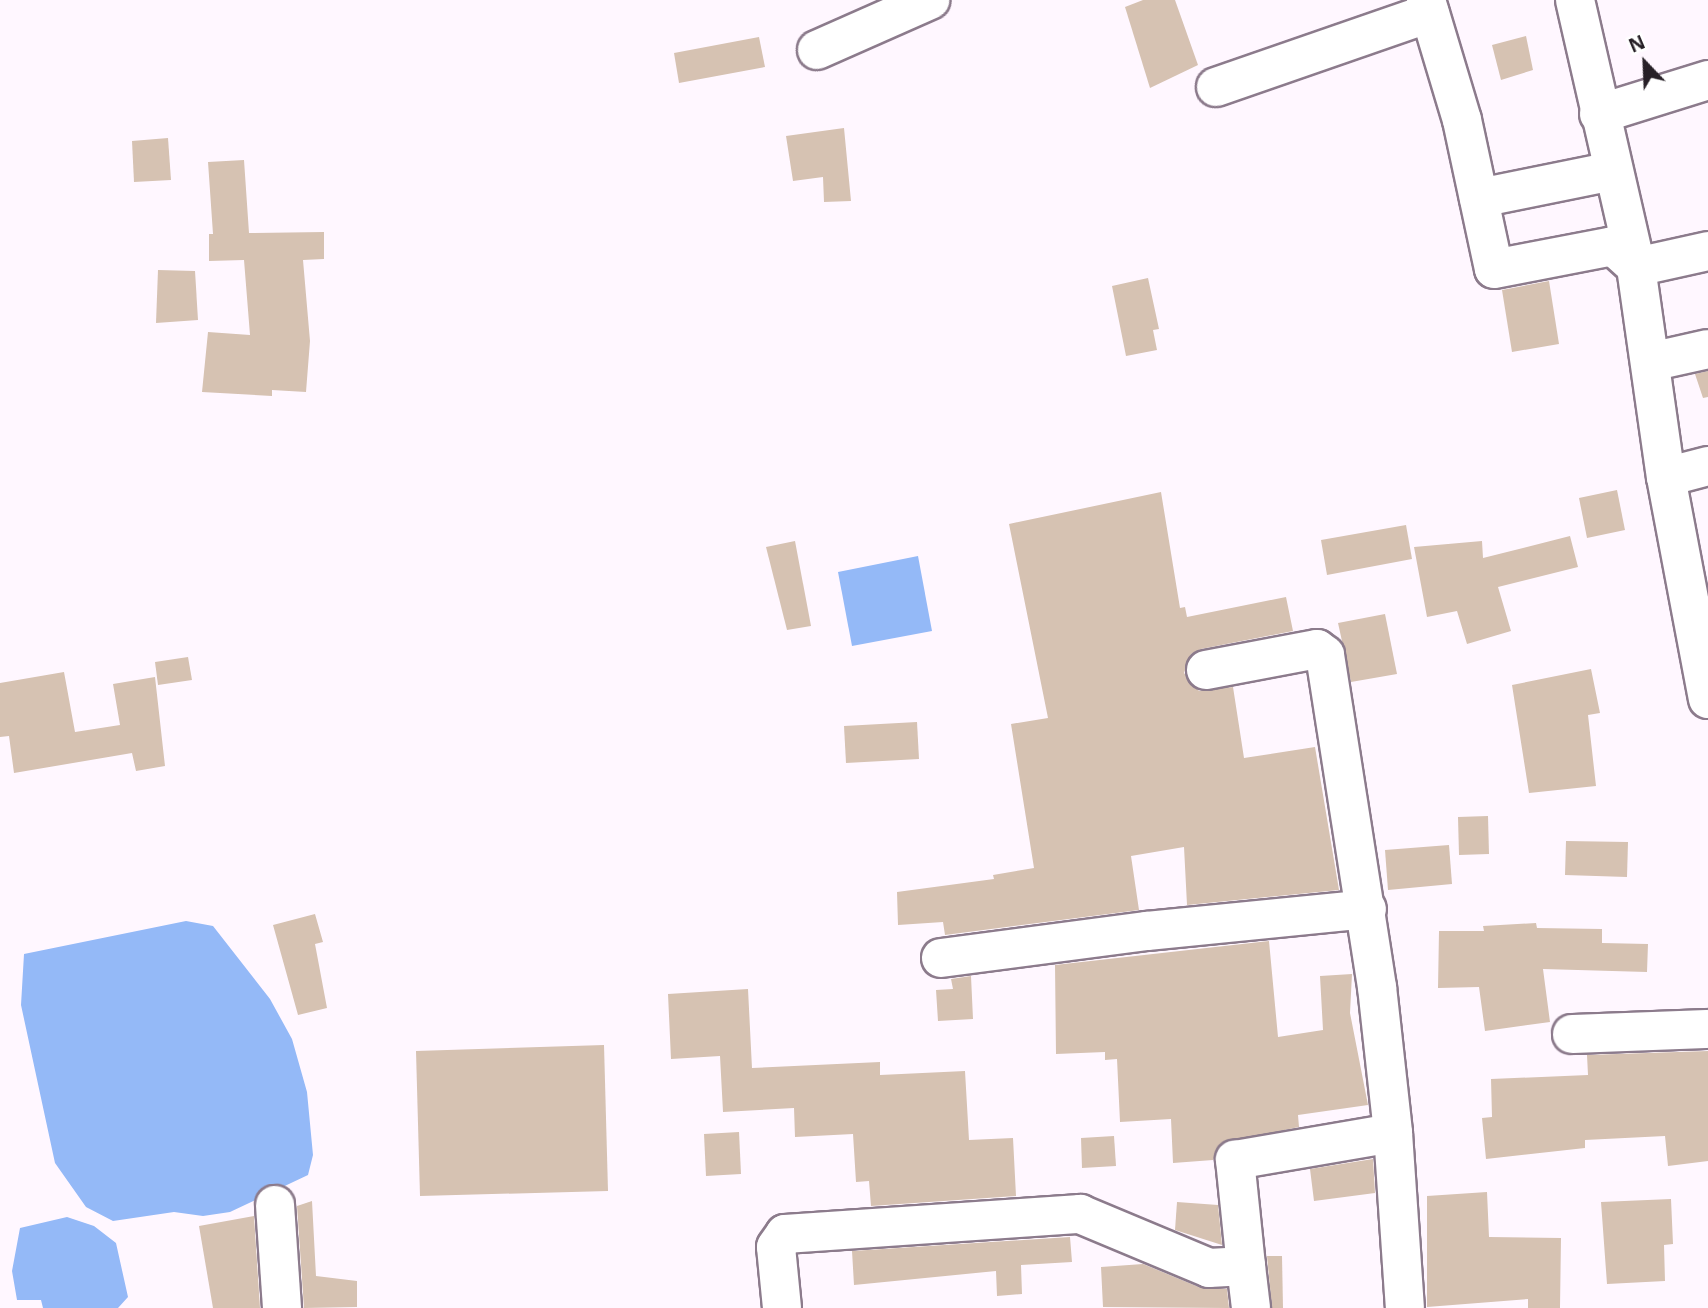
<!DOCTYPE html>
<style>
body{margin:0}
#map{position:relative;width:1708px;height:1308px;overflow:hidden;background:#fff7ff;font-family:"Noto Sans",sans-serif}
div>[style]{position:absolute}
.water>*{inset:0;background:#94b9f7}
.building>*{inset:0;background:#d6c2b2}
.roads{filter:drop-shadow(2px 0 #8c7b8c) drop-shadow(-2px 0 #8c7b8c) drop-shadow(0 2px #8c7b8c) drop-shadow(0 -2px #8c7b8c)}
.minor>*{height:38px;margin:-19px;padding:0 19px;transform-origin:19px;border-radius:19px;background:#fff}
span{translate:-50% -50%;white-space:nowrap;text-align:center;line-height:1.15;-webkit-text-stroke:5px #fff;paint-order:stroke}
.north{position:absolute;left:1610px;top:28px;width:70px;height:70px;-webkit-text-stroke:5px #fff;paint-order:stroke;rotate:337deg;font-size:19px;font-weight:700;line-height:28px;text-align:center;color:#272027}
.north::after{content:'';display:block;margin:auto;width:24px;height:32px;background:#272027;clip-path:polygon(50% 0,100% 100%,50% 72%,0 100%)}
</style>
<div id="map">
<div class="water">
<div style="clip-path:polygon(918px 556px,932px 631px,852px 646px,838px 572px)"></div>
<div style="clip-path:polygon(186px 921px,213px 926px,270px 999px,292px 1039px,307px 1092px,313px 1155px,308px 1175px,230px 1212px,203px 1216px,174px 1212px,113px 1221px,86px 1207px,55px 1163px,21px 1005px,24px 954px)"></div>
<div style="clip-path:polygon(67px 1217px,94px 1226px,116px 1243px,128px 1297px,118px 1308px,43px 1308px,41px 1300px,17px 1300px,12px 1271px,20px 1228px)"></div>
</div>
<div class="building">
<div style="clip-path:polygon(1143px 0,1175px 0,1198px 65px,1150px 88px,1125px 7px)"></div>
<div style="clip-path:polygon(1526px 36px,1533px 70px,1501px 80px,1492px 45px)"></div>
<div style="clip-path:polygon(759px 37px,765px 67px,679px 83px,674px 53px)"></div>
<div style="clip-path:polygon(844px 128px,851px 201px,824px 202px,823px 177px,793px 181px,786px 136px)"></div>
<div style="clip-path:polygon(168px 138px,171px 180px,134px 182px,132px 141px)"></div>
<div style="clip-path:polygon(244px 160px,249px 233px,324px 232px,324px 259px,303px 260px,310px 341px,306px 392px,272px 390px,272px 396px,202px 392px,208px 332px,250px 335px,244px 260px,209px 261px,209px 234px,213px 234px,208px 162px)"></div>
<div style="clip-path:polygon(158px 270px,195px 271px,198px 320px,156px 323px)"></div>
<div style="clip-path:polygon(1148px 278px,1159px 329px,1153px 330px,1157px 350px,1126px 356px,1112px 286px)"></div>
<div style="clip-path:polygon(1549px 281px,1559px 344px,1512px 352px,1502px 290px)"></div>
<div style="clip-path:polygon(1708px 371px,1708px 397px,1703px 398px,1695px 374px)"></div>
<div style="clip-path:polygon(1617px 490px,1625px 530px,1587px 538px,1579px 498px)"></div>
<div style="clip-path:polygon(1161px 492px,1180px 608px,1185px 607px,1187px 617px,1286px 597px,1293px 631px,1201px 649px,1191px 654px,1184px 673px,1199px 691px,1233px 687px,1244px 758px,1315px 747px,1339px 890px,1187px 905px,1184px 847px,1131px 856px,1139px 910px,945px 935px,943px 922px,898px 925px,897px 892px,994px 879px,993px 875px,1034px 868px,1011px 724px,1048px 718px,1009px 524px)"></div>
<div style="clip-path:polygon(1406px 525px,1412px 559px,1327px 575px,1321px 540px)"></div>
<div style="clip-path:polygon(1570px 536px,1578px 567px,1498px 587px,1511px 631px,1467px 644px,1457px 611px,1427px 617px,1414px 547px,1482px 541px,1483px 558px)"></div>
<div style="clip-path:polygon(795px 541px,811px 626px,787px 630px,766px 547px)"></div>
<div style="clip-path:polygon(1385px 614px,1397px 674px,1351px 682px,1338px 623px)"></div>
<div style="clip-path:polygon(188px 657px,192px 680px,158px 685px,155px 662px)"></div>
<div style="clip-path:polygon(1591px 669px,1600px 713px,1588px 715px,1596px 786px,1529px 793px,1512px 685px)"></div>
<div style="clip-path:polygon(64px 672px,75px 732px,120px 725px,113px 684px,155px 677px,165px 766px,136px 771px,132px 753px,14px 773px,9px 736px,0 737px,0 683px)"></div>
<div style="clip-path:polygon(917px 722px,919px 759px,846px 763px,844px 726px)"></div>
<div style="clip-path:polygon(1488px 816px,1489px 854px,1459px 855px,1458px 817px)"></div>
<div style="clip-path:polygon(1566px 841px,1628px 842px,1627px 877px,1565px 875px)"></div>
<div style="clip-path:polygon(1449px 845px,1452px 884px,1388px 890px,1385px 850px)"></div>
<div style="clip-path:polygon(315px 914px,323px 942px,315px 944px,327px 1008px,298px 1015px,273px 925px)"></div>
<div style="clip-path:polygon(1536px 923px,1537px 928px,1602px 929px,1602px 943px,1648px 944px,1647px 972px,1543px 969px,1550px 1022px,1485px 1031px,1479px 987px,1438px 988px,1439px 931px,1484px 931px,1483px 926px)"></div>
<div style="clip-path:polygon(1269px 941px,1278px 1037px,1323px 1030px,1320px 976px,1352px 974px,1350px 1013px,1368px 1105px,1298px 1115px,1299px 1127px,1222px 1143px,1213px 1160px,1173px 1163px,1171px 1119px,1120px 1122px,1117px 1059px,1105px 1060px,1105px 1052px,1056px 1054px,1055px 965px)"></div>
<div style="clip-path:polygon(971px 976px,973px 1019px,938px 1021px,936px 990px,953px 989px,951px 979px)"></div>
<div style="clip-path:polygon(748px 989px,752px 1068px,880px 1062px,880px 1075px,965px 1071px,969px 1140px,1013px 1138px,1016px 1196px,871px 1206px,869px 1181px,856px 1182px,853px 1134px,795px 1137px,794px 1108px,723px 1112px,720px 1056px,671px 1059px,668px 994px)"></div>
<div style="clip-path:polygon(604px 1045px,608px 1191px,420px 1196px,416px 1051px)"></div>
<div style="clip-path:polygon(1708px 1051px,1708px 1161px,1668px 1166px,1665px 1136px,1585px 1140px,1585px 1148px,1486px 1159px,1482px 1118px,1492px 1117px,1491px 1079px,1588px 1075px,1587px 1055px)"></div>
<div style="clip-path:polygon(739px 1132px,741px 1174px,706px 1176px,704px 1134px)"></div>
<div style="clip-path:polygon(1114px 1136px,1116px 1166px,1082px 1168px,1081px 1138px)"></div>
<div style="clip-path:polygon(1373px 1159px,1375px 1193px,1314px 1201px,1310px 1169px)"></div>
<div style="clip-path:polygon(1487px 1192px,1489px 1237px,1561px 1238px,1560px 1308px,1528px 1308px,1528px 1299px,1427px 1307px,1427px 1196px)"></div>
<div style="clip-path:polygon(1671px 1199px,1673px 1244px,1664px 1245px,1665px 1281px,1607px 1284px,1601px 1202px)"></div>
<div style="clip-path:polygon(312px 1201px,316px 1276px,357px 1281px,357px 1307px,304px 1308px,297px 1206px)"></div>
<div style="clip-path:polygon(1177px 1202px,1218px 1205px,1222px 1245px,1175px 1230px)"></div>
<div style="clip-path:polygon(254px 1216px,260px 1308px,213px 1308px,199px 1226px)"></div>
<div style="clip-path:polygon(1070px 1237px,1072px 1262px,1021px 1265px,1022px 1294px,997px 1296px,996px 1271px,854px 1285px,852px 1251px)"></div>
<div style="clip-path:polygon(1267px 1256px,1282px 1256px,1283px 1308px,1272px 1308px)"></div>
<div style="clip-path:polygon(1143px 1264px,1201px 1288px,1227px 1289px,1229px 1308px,1103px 1307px,1101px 1267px)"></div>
</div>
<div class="roads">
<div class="minor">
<div style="left:1426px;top:0;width:125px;rotate:73.3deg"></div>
<div style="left:1462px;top:120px;width:152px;rotate:77.9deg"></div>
<div style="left:1494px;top:269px;width:121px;rotate:-10.9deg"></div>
<div style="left:1613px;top:246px;width:31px;rotate:42deg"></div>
<div style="left:1636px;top:267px;width:74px;rotate:-12.5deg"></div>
<div style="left:1575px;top:0;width:274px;rotate:77.1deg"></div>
<div style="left:1636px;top:267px;width:212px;rotate:81.9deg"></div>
<div style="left:1666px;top:477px;width:226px;rotate:79.3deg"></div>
<div style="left:817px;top:50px;width:124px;rotate:-23.9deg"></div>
<div style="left:1216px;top:87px;width:226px;rotate:-19.1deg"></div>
<div style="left:1599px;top:114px;width:114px;rotate:-17.3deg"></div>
<div style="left:1479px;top:198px;width:137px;rotate:-11.4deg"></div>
<div style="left:1650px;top:362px;width:59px;rotate:-12.6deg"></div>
<div style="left:1666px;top:477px;width:43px;rotate:-14.7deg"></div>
<div style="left:1206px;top:670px;width:113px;rotate:-10.7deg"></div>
<div style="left:1317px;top:649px;width:10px;rotate:37deg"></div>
<div style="left:1325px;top:655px;width:336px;rotate:81.1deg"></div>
<div style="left:1377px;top:987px;width:147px;rotate:83.7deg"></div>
<div style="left:1393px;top:1133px;width:175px;rotate:86.1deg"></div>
<div style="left:941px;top:958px;width:208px;rotate:-7.5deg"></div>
<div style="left:1147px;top:931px;width:221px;rotate:-5.7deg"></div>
<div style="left:1572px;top:1034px;width:136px;rotate:-2.1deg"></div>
<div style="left:275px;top:1205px;width:103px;rotate:86.1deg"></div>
<div style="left:1246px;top:1266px;width:107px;rotate:-95.9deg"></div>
<div style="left:1235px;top:1160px;width:160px;rotate:-9.7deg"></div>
<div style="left:782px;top:1308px;width:61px;rotate:-95.6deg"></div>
<div style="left:776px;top:1247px;width:16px;rotate:-55deg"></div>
<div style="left:785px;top:1234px;width:296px;rotate:-3.9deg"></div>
<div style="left:1080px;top:1214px;width:140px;rotate:22.7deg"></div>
<div style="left:1209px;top:1268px;width:37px;rotate:-3deg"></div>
<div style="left:1246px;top:1266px;width:42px;rotate:83.2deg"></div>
</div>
</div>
<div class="north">N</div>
</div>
